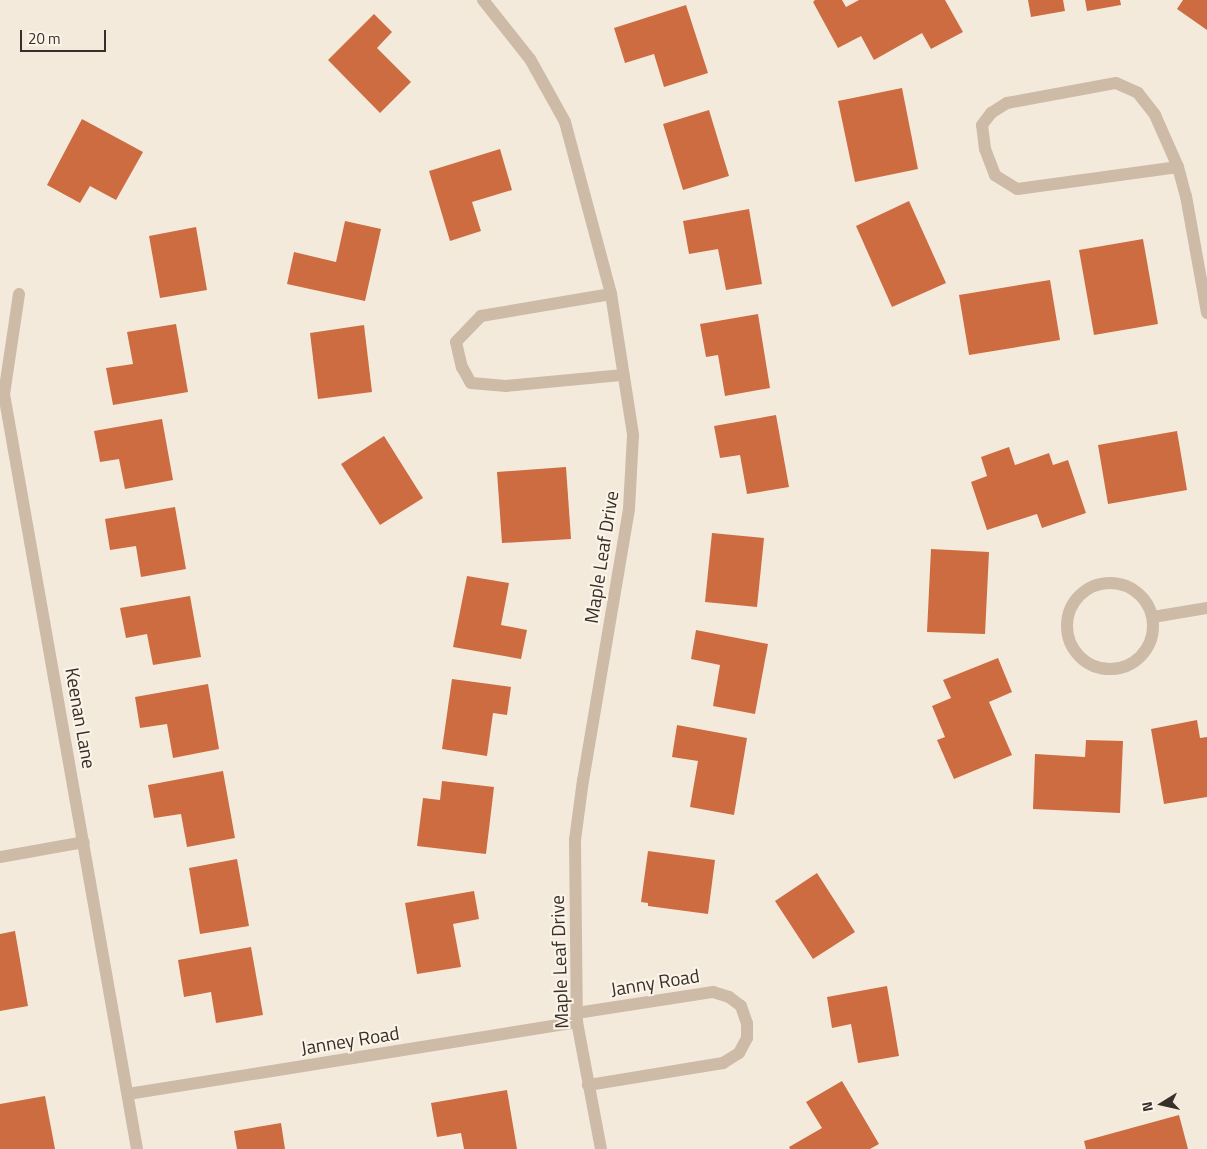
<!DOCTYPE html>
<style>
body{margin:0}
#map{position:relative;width:1207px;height:1149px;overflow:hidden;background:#f4eadc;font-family:"Titillium Web",sans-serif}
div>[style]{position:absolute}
.building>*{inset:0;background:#cd6c41}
.minor>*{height:12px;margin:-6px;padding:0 6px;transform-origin:6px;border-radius:6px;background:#cdbba7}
.minor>.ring{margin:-6px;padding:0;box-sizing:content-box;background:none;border:12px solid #cdbba7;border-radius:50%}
span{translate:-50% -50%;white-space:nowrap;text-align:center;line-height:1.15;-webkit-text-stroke:4px #fbf4e9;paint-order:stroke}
.street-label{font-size:19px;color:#392e28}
.north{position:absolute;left:1137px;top:1079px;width:50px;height:50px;-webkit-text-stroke:4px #fbf4e9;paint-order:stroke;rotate:260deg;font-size:14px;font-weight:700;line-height:20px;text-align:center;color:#392e28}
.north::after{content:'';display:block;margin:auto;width:18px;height:22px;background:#392e28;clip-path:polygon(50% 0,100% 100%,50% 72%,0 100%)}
.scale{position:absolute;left:20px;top:30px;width:86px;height:22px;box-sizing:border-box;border:2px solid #392e28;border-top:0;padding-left:6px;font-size:15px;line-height:18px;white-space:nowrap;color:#392e28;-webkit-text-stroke:4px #fbf4e9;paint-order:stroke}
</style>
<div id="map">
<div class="building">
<div style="clip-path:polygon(815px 0,842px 0,846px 7px,859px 0,945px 0,963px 32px,931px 49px,922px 33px,874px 60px,861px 36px,838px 48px,813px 2px)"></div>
<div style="clip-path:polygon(1028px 0,1063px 0,1065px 11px,1031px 17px)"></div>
<div style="clip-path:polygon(1085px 0,1120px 0,1121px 5px,1087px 11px)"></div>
<div style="clip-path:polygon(1183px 0,1207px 0,1207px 30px,1177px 9px)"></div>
<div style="clip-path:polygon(686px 5px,708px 73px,664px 87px,654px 54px,625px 63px,614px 28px)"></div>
<div style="clip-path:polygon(374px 14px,392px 32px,377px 48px,411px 82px,380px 113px,328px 60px)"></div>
<div style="clip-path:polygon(902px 88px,918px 169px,855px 182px,838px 101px)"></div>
<div style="clip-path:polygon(709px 110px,729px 176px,683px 190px,663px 124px)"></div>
<div style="clip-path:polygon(82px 119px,143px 152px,116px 200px,90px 186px,80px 203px,47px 185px)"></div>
<div style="clip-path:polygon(500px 149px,512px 190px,472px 202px,481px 231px,450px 241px,429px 171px)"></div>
<div style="clip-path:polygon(909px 201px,946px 283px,892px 307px,856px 226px)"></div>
<div style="clip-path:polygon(749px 209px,762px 284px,726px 290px,718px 249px,689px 254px,683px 221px)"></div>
<div style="clip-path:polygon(345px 221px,381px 229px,365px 301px,287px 284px,294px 252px,336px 262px)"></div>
<div style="clip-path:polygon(196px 227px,207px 290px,160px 298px,149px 236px)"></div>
<div style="clip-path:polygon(1143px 239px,1158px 324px,1094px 335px,1079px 250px)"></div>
<div style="clip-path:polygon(1050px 280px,1060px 340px,969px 355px,959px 295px)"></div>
<div style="clip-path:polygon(758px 314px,770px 388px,725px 396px,718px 355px,706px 357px,700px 324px)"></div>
<div style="clip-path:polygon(176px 324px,188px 392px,113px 405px,106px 368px,133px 364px,127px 332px)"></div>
<div style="clip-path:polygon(364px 325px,372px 392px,318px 399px,310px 333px)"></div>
<div style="clip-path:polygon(776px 415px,789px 487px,747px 494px,740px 455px,720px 458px,714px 426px)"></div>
<div style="clip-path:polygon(162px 419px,173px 480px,125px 489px,119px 459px,100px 462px,94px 431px)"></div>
<div style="clip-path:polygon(1177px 431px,1187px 490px,1108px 504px,1098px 445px)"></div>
<div style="clip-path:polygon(384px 436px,423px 498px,380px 525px,341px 464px)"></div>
<div style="clip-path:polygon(1009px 447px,1015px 465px,1049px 453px,1053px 465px,1068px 460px,1086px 513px,1042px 528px,1037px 514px,987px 530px,971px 482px,987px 476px,981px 457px)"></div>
<div style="clip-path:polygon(566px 467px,571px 539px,502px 543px,497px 472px)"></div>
<div style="clip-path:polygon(175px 507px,186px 569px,141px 577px,136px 546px,110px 550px,105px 519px)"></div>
<div style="clip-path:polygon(712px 533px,764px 538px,757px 607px,705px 602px)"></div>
<div style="clip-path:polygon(931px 549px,989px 552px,985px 634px,927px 632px)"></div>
<div style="clip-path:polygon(467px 576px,509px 583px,501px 625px,527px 630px,521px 659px,453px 647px)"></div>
<div style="clip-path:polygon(190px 596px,201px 657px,153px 665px,147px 634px,126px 638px,120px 608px)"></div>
<div style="clip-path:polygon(696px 630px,768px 644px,755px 714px,713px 706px,720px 665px,691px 659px)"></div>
<div style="clip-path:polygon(998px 658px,1012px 692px,989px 702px,1012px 755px,954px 779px,937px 740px,945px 737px,932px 706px,951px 698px,943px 680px)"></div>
<div style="clip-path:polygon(452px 679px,511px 687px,507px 715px,493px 713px,487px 756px,442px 749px)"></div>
<div style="clip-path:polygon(208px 684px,219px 749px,173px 758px,167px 724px,140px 728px,135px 697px)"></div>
<div style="clip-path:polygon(1197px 720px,1200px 738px,1207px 737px,1207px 797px,1164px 804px,1151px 729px)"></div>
<div style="clip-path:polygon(677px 725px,747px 738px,734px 815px,690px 807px,698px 761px,672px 757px)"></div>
<div style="clip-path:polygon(1086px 740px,1123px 741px,1120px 813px,1033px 809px,1035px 754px,1085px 757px)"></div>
<div style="clip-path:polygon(223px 771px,235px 838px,187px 847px,181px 814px,154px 818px,148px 785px)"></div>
<div style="clip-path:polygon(442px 781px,494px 787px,486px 854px,417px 846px,423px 798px,440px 800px)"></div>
<div style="clip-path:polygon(648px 851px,715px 860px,708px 914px,648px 906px,648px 903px,641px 902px)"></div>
<div style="clip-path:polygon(237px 859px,249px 926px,200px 934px,189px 868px)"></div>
<div style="clip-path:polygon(817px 873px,855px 932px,813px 959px,775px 901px)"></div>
<div style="clip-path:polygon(474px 891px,479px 919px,453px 924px,461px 967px,417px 974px,405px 903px)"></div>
<div style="clip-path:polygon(15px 931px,28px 1006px,0 1011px,0 934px)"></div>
<div style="clip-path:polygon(251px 947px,263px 1015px,216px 1023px,211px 992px,184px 997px,178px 960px)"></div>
<div style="clip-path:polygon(887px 986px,899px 1056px,858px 1063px,851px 1024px,832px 1028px,827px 997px)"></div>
<div style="clip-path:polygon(842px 1081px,879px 1144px,870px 1149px,790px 1149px,789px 1147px,822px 1128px,806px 1102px)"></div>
<div style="clip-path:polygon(507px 1090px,517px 1149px,464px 1149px,461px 1133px,437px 1137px,431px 1103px)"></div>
<div style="clip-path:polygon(45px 1096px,55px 1149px,0 1149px,0 1104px)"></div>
<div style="clip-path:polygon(1179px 1115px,1188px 1149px,1086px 1149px,1084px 1141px)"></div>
<div style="clip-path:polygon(281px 1123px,285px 1149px,237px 1149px,234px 1131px)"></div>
</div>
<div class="minor">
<div style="left:483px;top:0;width:75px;rotate:51.5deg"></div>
<div style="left:530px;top:59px;width:72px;rotate:60.9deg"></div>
<div style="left:565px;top:122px;width:178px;rotate:75deg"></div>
<div style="left:611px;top:294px;width:143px;rotate:81.1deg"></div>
<div style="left:633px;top:435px;width:74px;rotate:93.1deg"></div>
<div style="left:629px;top:509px;width:275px;rotate:99.6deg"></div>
<div style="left:583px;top:780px;width:61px;rotate:97.6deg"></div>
<div style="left:575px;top:840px;width:182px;rotate:89.4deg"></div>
<div style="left:577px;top:1022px;width:129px;rotate:79.3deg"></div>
<div style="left:1178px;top:167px;width:162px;rotate:172.2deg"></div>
<div style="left:1017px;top:189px;width:26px;rotate:-148deg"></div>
<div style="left:995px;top:175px;width:28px;rotate:-111deg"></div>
<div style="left:985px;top:149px;width:24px;rotate:-97deg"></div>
<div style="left:982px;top:125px;width:15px;rotate:-53deg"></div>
<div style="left:991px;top:113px;width:19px;rotate:-32deg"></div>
<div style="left:1007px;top:103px;width:111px;rotate:-10.4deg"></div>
<div style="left:1116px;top:83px;width:24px;rotate:24deg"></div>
<div style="left:1138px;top:93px;width:28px;rotate:52deg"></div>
<div style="left:1155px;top:115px;width:57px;rotate:66.1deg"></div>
<div style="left:1178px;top:167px;width:30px;rotate:75deg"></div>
<div style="left:1186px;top:196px;width:119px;rotate:79.8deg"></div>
<div style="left:19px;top:294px;width:101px;rotate:98.5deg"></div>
<div style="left:4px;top:394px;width:767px;rotate:80.01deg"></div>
<div style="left:611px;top:294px;width:132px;rotate:170.4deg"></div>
<div style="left:481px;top:316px;width:36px;rotate:134deg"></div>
<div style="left:456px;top:342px;width:26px;rotate:77deg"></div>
<div style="left:462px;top:367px;width:18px;rotate:61deg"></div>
<div style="left:471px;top:383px;width:35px;rotate:5deg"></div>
<div style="left:506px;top:386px;width:118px;rotate:-5.4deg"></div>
<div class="ring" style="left:1067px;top:583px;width:74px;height:74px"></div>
<div style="left:1153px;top:617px;width:55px;rotate:-9.5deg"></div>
<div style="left:0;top:857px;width:85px;rotate:-10.1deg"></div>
<div style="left:577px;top:1013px;width:138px;rotate:-8.8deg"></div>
<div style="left:713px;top:992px;width:17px;rotate:17deg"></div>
<div style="left:729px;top:997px;width:15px;rotate:37deg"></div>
<div style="left:741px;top:1006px;width:18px;rotate:71deg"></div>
<div style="left:747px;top:1023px;width:15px;rotate:90deg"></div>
<div style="left:747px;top:1038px;width:17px;rotate:118deg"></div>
<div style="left:739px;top:1053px;width:19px;rotate:148deg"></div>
<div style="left:723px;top:1063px;width:137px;rotate:170.7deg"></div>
<div style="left:128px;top:1094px;width:455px;rotate:-9.1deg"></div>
</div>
<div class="street-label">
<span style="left:601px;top:557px;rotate:-81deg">Maple Leaf Drive</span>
<span style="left:81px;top:718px;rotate:80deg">Keenan Lane</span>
<span style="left:559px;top:962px;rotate:-92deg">Maple Leaf Drive</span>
<span style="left:655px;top:982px;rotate:-9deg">Janny Road</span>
<span style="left:350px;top:1040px;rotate:-9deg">Janney Road</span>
</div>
<div class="north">N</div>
<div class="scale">20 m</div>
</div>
